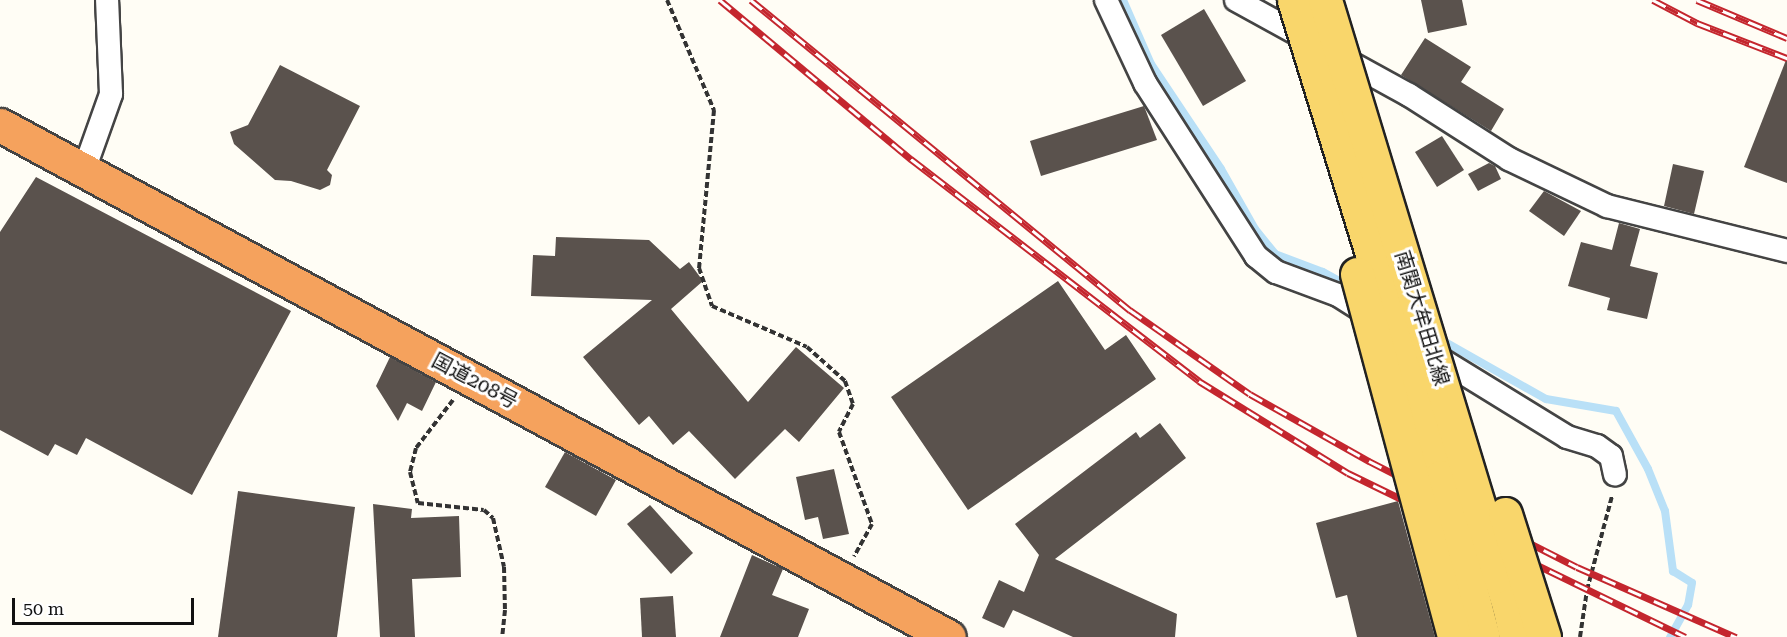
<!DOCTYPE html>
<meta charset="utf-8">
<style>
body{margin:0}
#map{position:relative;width:1787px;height:637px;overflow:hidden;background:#fffdf5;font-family:"Roboto Serif","Noto Sans JP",serif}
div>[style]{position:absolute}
.stream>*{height:8px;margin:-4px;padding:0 4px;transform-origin:4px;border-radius:4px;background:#b9e0f7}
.building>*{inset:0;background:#5a524d}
.path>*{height:4px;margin-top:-2px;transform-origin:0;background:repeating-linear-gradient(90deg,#333 0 6px,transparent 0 9px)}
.roads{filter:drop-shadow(2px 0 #444) drop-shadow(-2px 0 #444) drop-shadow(0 2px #444) drop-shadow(0 -2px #444)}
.street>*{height:22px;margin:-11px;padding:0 11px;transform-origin:11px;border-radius:11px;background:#fff}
.highway>*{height:33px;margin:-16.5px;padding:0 16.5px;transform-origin:16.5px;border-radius:16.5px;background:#f5a25d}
.rail>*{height:7px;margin-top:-3.5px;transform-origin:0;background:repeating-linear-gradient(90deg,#fff 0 14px,#c4262e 0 28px);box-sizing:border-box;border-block:2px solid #c4262e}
.bridges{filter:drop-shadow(2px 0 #222) drop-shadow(-2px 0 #222) drop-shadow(0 2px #222) drop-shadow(0 -2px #222)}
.primary-bridge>*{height:33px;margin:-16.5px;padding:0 16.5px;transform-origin:16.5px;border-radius:16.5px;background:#f9d66b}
span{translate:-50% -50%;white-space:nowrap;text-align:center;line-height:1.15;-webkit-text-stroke:6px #fff;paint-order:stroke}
.street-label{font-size:20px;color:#111}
.scale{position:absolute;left:12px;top:598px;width:182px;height:27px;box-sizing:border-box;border:3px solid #111;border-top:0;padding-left:8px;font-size:18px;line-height:21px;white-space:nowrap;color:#111;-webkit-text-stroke:4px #fff;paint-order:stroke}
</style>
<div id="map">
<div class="stream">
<div style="left:1123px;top:0;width:70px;rotate:66.4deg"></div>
<div style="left:1151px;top:64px;width:126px;rotate:56.3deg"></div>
<div style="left:1221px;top:169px;width:69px;rotate:60.5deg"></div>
<div style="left:1255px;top:229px;width:32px;rotate:51deg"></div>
<div style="left:1275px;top:254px;width:51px;rotate:20.6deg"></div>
<div style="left:1323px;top:272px;width:31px;rotate:29deg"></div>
<div style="left:1438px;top:338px;width:124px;rotate:29.5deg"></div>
<div style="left:1546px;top:399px;width:71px;rotate:9.7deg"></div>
<div style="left:1616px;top:411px;width:66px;rotate:61.1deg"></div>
<div style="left:1648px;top:469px;width:45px;rotate:68deg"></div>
<div style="left:1665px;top:511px;width:61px;rotate:82.4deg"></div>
<div style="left:1673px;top:571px;width:22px;rotate:32deg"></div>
<div style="left:1692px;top:583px;width:22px;rotate:100deg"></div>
<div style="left:1688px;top:605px;width:37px;rotate:119deg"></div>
</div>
<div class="building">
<div style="clip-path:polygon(1421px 0,1462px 0,1467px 25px,1428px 33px)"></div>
<div style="clip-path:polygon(1204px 9px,1246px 81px,1203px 106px,1161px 35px)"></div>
<div style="clip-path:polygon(1425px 38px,1471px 67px,1461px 82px,1504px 109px,1491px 131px,1401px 75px)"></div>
<div style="clip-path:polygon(1786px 60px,1787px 61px,1787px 183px,1744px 167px)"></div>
<div style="clip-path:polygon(280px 65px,360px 106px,327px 170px,332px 175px,330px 185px,320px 190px,291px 181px,275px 180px,234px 144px,230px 132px,248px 125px)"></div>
<div style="clip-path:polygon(1144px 106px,1157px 140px,1041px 176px,1030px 141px)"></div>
<div style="clip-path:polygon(1442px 136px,1464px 170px,1437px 187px,1415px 152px)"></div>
<div style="clip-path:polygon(1489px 163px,1495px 166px,1501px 179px,1478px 191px,1468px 174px)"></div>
<div style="clip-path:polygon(1673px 164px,1704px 171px,1694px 214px,1664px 206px)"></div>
<div style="clip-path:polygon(36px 177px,291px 311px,192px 495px,86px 438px,77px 455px,55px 444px,48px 456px,0 430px,0 232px)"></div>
<div style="clip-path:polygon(1544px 191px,1581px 211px,1564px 236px,1529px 211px)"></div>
<div style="clip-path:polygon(1619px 223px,1640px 229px,1630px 266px,1658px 273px,1647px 319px,1607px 310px,1610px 298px,1568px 286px,1581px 242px,1612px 250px)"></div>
<div style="clip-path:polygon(556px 237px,649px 240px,680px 269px,689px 262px,703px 281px,671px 309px,748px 402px,796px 347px,844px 388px,799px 442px,785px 429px,735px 479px,689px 431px,673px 445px,649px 416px,639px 425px,583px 357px,652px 300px,531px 296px,533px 255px,555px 256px)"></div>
<div style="clip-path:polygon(1058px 281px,1105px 350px,1126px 335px,1156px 379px,968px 510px,891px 397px)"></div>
<div style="clip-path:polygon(390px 357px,436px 382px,422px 411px,407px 403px,398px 421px,376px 386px)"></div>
<div style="clip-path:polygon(1160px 423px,1186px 458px,1055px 559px,1177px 614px,1175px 637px,1073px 637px,1013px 610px,1004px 628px,982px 618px,999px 580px,1024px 592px,1039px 555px,1015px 524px,1136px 432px,1140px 438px)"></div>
<div style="clip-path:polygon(565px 452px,616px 480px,596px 516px,545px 487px)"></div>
<div style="clip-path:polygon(834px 469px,849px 534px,823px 539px,818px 517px,805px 520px,796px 477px)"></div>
<div style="clip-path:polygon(238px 491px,355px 507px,337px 637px,218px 637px)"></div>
<div style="clip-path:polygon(1398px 501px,1435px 637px,1357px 637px,1347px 595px,1336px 598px,1316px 523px)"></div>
<div style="clip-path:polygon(373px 504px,412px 509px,411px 518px,459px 516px,461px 577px,412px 579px,415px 637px,380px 637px)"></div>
<div style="clip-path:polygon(650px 505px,693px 553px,671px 574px,627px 524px)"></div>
<div style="clip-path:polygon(752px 555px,783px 569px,772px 595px,809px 609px,798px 637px,720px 637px)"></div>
<div style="clip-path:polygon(673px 596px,676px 637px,642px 637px,640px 598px)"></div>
</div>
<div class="path">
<div style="left:667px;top:0;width:120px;rotate:66.9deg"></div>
<div style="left:714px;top:110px;width:159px;rotate:95.4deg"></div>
<div style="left:699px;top:268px;width:40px;rotate:71.1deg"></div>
<div style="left:712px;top:306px;width:103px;rotate:23.3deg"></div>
<div style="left:807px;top:347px;width:51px;rotate:41.8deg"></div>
<div style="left:845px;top:381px;width:24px;rotate:71deg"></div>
<div style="left:853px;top:404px;width:31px;rotate:117deg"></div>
<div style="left:839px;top:432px;width:98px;rotate:70.3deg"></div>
<div style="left:872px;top:524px;width:37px;rotate:119deg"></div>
<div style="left:453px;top:400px;width:61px;rotate:127.6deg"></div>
<div style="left:416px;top:448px;width:25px;rotate:104deg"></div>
<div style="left:410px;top:472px;width:32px;rotate:76deg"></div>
<div style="left:418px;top:503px;width:66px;rotate:6.1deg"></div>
<div style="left:484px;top:510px;width:12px;rotate:42deg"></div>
<div style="left:493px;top:518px;width:50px;rotate:77.3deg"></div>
<div style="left:504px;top:567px;width:43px;rotate:88.7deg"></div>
<div style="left:505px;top:610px;width:27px;rotate:96deg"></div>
<div style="left:1580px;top:637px;width:48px;rotate:-81.5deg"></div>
<div style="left:1587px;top:590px;width:97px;rotate:-75.1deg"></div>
</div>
<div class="roads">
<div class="street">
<div style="left:1106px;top:0;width:92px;rotate:64.8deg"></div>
<div style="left:1145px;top:83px;width:206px;rotate:57.3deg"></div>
<div style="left:1256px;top:256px;width:26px;rotate:39deg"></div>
<div style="left:1276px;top:272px;width:66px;rotate:20.4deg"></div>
<div style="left:1338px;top:295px;width:41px;rotate:32.2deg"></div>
<div style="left:1236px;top:0;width:197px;rotate:28.8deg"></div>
<div style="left:1409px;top:95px;width:119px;rotate:32.6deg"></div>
<div style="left:1509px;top:159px;width:109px;rotate:25.6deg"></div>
<div style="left:1607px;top:206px;width:186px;rotate:14deg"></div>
<div style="left:84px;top:170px;width:81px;rotate:-70.4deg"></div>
<div style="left:111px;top:94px;width:94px;rotate:-92.4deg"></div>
<div style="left:1429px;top:352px;width:162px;rotate:31.6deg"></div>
<div style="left:1567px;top:437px;width:31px;rotate:17deg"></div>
<div style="left:1597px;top:446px;width:17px;rotate:36deg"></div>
<div style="left:1611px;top:456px;width:19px;rotate:78deg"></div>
</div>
<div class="highway">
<div style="left:0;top:125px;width:1078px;rotate:28.35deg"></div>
</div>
</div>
<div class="rail">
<div style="left:720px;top:0;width:249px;rotate:39.8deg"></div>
<div style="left:911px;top:159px;width:364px;rotate:37.6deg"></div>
<div style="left:1199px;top:381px;width:175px;rotate:31.7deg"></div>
<div style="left:1348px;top:473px;width:375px;rotate:25.9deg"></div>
<div style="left:751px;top:0;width:490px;rotate:39.3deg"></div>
<div style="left:1130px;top:310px;width:146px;rotate:35deg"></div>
<div style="left:1250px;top:394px;width:137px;rotate:29.4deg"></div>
<div style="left:1369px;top:461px;width:233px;rotate:27deg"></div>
<div style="left:1577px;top:567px;width:174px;rotate:23.8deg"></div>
<div style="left:1653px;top:0;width:50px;rotate:27.6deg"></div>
<div style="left:1697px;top:23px;width:97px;rotate:21.3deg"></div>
<div style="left:1697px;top:0;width:98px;rotate:22.9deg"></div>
</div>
<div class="bridges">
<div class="primary-bridge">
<div style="left:1294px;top:0;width:499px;rotate:72.9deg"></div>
<div style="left:1441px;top:477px;width:165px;rotate:75.3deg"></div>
<div style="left:1325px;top:0;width:633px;rotate:73.11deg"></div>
<div style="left:1509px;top:606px;width:32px;rotate:77deg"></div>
<div style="left:1357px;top:274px;width:376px;rotate:75deg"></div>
<div style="left:1505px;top:514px;width:129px;rotate:72.4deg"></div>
</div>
</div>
<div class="street-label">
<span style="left:1422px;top:318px;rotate:73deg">南関大牟田北線</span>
<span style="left:475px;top:381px;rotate:28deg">国道208号</span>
</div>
<div class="scale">50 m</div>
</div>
